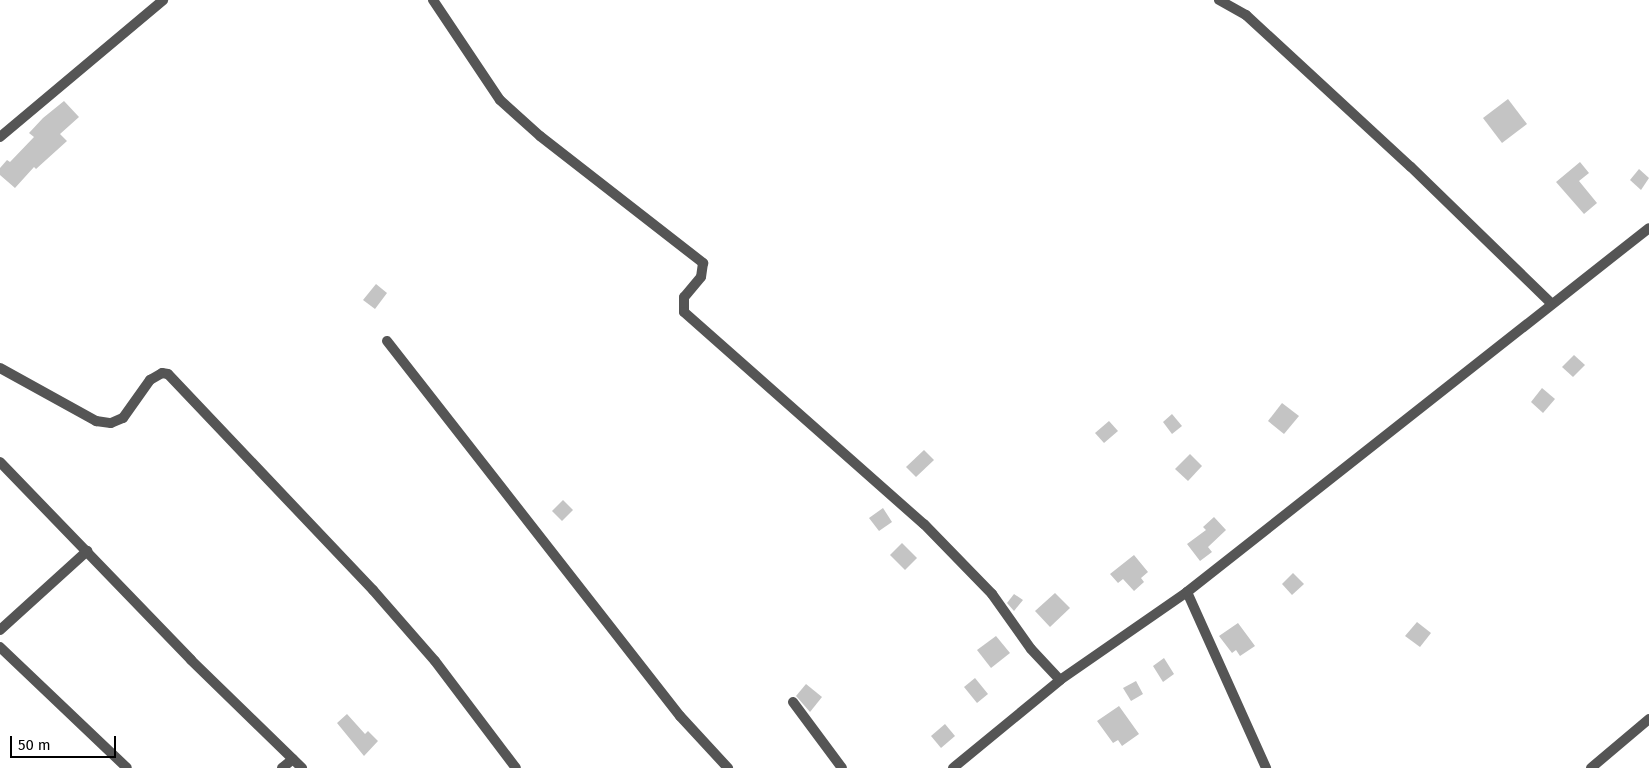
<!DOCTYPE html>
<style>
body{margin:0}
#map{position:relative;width:1649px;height:768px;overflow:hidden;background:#fff;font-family:"Fira Sans",sans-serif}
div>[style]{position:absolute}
.building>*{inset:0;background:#c4c4c4}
.street>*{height:10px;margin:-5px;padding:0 5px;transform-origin:5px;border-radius:5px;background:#555}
span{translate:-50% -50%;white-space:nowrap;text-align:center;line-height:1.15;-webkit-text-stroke:4px #fff;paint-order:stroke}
.scale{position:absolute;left:10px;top:736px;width:106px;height:22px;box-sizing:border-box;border:2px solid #000;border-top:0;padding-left:6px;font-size:15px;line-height:18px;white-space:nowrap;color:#000;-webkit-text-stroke:4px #fff;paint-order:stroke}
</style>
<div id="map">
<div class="building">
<div style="clip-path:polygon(1508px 99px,1527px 124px,1502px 143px,1483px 118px)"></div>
<div style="clip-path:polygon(64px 101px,79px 117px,60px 134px,67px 141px,36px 169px,34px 167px,15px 188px,0 175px,0 168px,7px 160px,10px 162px,34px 137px,29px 133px,43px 118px)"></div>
<div style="clip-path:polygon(1580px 162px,1589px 173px,1579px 181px,1597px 203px,1584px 214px,1556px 182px)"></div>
<div style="clip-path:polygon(1639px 169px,1649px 178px,1641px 190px,1630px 180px)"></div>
<div style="clip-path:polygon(376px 284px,387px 293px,375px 309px,363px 300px)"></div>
<div style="clip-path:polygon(1574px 355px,1585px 365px,1573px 377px,1562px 367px)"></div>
<div style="clip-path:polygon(1542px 388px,1555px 399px,1543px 413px,1531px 402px)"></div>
<div style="clip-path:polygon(1282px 403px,1299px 416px,1284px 434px,1268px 421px)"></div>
<div style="clip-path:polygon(1172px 414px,1182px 426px,1172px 434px,1163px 422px)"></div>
<div style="clip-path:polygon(1109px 421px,1118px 431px,1104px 443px,1095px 433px)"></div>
<div style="clip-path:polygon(924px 450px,934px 460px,916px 477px,906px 467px)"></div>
<div style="clip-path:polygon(1190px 454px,1202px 466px,1188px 481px,1175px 469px)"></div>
<div style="clip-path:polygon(563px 500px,573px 510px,562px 521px,552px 511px)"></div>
<div style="clip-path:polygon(883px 508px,892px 522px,879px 531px,869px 518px)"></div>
<div style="clip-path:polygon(1214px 517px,1226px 530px,1208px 547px,1212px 552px,1200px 561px,1187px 544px,1206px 530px,1203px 527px)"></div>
<div style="clip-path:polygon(902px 543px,917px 558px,905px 570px,890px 555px)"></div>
<div style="clip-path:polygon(1134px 555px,1148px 572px,1141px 578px,1144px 582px,1134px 591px,1123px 579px,1118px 583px,1110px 574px)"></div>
<div style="clip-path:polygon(1293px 573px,1304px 584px,1292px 595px,1282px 584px)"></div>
<div style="clip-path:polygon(1055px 593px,1070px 608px,1050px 627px,1035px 611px)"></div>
<div style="clip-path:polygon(1014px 594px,1023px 600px,1014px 611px,1007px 603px)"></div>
<div style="clip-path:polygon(1417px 622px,1431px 633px,1420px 647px,1405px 636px)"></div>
<div style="clip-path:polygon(1238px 623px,1255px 646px,1240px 656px,1236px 650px,1232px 653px,1219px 636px)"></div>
<div style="clip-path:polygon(996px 636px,1010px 653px,991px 668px,977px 650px)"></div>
<div style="clip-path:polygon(1164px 658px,1174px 674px,1163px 682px,1153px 666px)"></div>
<div style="clip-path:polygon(975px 678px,988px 694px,977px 703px,964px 687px)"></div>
<div style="clip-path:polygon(1136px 681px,1143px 694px,1131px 701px,1123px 688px)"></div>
<div style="clip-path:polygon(806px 684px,822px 697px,810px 712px,796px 696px)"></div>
<div style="clip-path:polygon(1119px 706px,1139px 734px,1122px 746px,1118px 740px,1113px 743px,1097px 721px)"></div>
<div style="clip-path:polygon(347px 714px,365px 734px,368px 731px,378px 741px,364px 756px,337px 723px)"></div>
<div style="clip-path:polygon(945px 724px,955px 736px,941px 748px,931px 736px)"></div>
</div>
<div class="street">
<div style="left:433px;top:0;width:120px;rotate:56.2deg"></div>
<div style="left:500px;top:100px;width:54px;rotate:42deg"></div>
<div style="left:540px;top:136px;width:207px;rotate:37.9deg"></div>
<div style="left:703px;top:263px;width:14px;rotate:98deg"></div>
<div style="left:701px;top:277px;width:26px;rotate:130deg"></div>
<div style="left:684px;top:297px;width:15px;rotate:90deg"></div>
<div style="left:684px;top:312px;width:320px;rotate:41.5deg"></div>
<div style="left:924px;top:524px;width:98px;rotate:45.8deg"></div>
<div style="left:992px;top:594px;width:67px;rotate:54.7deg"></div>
<div style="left:1031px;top:649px;width:42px;rotate:46.9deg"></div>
<div style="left:1219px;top:0;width:31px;rotate:29deg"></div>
<div style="left:1246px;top:15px;width:224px;rotate:42.7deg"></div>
<div style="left:1411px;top:167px;width:195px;rotate:44.2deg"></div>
<div style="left:0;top:137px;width:213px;rotate:-40deg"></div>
<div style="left:387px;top:341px;width:476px;rotate:52deg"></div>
<div style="left:680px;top:716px;width:71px;rotate:47.3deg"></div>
<div style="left:0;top:368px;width:110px;rotate:28.9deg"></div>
<div style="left:96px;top:421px;width:15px;rotate:8deg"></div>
<div style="left:111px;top:423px;width:13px;rotate:-23deg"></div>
<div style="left:123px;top:418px;width:47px;rotate:-54.6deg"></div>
<div style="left:150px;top:380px;width:14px;rotate:-30deg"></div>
<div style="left:162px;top:373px;width:6px;rotate:9deg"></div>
<div style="left:168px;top:374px;width:298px;rotate:46.5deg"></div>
<div style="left:373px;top:590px;width:94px;rotate:48.9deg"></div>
<div style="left:435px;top:661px;width:134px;rotate:52.9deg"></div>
<div style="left:0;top:462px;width:275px;rotate:46deg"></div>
<div style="left:191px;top:660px;width:155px;rotate:44.2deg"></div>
<div style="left:1187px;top:592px;width:193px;rotate:65.8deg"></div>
<div style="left:0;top:630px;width:118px;rotate:-42.2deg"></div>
<div style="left:0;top:647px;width:175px;rotate:43.6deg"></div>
<div style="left:793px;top:702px;width:82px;rotate:53.4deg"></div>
<div style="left:282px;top:768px;width:14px;rotate:-39deg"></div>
<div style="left:953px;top:768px;width:139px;rotate:-39.4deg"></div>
<div style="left:1060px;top:680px;width:155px;rotate:-34.7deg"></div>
<div style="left:1187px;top:592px;width:588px;rotate:-38.23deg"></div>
<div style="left:1591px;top:768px;width:76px;rotate:-40.2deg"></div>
</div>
<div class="scale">50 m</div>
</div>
